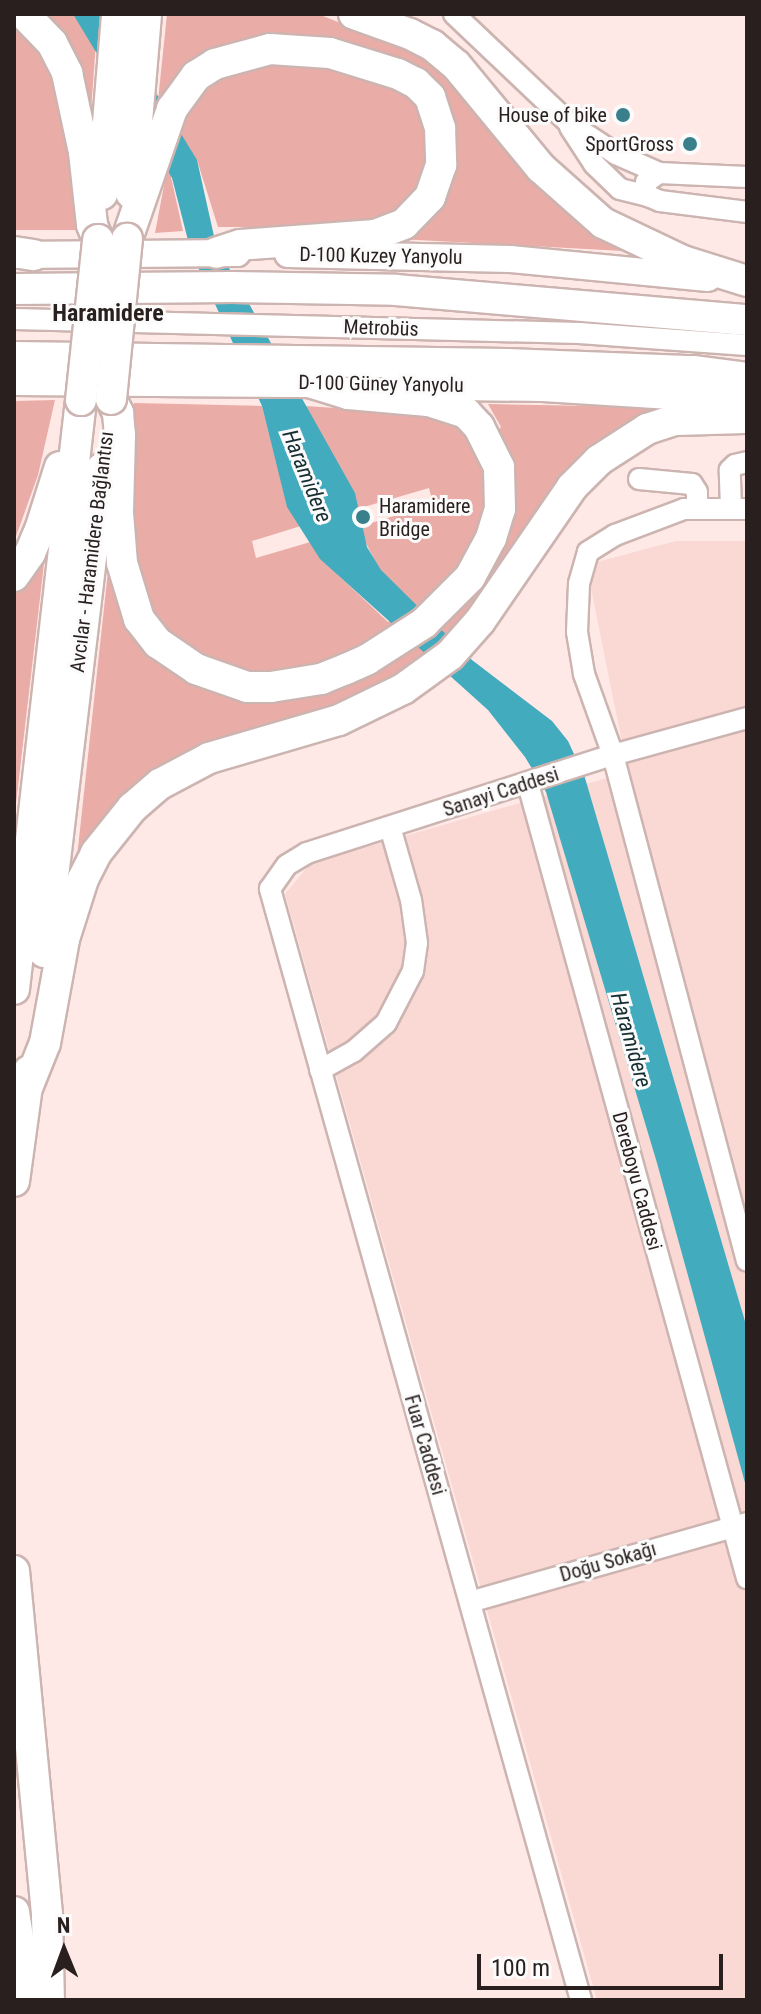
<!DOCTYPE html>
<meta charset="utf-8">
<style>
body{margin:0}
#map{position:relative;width:761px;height:2014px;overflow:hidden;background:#fee9e6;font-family:"Roboto Condensed",sans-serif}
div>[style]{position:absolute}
.built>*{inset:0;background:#fad8d4}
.green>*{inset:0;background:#eaaca6}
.water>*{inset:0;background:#43abbe}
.roads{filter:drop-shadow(2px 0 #ccb4b1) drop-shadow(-2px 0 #ccb4b1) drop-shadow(0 2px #ccb4b1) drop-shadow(0 -2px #ccb4b1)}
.minor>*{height:20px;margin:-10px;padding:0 10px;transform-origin:10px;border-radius:10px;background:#fff}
.major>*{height:26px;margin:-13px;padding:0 13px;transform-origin:13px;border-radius:13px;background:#fff}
.highway>*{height:30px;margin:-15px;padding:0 15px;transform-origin:15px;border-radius:15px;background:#fff}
.bridges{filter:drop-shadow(2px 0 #ccb4b1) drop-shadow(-2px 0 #ccb4b1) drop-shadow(0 2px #ccb4b1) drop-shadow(0 -2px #ccb4b1)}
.highway-bridge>*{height:30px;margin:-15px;padding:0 15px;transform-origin:15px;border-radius:15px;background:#fff}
.dots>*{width:22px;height:22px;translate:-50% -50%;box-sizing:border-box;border:4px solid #fbfbfb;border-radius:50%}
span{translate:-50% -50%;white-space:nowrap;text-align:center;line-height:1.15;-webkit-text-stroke:6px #fbfbfb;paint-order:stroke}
.poi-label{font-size:20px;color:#281f1e}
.right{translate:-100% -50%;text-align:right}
.left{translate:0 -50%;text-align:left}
.street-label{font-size:20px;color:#281f1e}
.water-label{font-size:22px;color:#162d32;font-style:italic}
.quarter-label{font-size:24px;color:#281f1e;font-weight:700}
.frame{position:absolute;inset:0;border:16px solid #281f1e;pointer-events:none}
.north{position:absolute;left:24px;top:1910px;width:80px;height:80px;-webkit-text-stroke:6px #fbfbfb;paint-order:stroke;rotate:359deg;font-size:22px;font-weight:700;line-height:32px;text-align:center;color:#281f1e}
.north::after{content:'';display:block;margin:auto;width:28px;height:36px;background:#281f1e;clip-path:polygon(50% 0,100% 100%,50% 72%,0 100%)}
.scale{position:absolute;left:477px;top:1954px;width:246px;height:36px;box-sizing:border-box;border:4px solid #281f1e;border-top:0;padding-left:10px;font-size:24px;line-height:28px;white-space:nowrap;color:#281f1e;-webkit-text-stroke:6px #fbfbfb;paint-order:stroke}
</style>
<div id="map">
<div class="built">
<div style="clip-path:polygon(676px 541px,747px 541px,747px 2000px,597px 2000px,285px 894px,311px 863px,628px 772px,590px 583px,593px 563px)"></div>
</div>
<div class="green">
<div style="clip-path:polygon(43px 14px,98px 14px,91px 111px,81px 73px)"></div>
<div style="clip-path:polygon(167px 14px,318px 14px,428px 58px,451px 76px,540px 186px,623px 251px,399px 239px,432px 214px,449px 190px,456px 162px,449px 108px,292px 37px,157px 110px)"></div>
<div style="clip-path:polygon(14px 18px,47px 60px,64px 105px,77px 190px,75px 230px,14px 230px)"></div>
<div style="clip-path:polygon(257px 60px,359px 68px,419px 100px,432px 138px,418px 194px,372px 224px,356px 227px,218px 227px,197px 160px,171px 177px,183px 231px,155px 233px,173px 138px,203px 85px)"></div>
<div style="clip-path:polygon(55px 400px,38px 475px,14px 542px,14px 401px)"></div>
<div style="clip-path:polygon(134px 403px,262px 406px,287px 505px,304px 525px,252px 541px,256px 558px,324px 538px,337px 574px,388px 622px,407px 602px,380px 571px,358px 527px,433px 504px,429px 488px,357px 509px,305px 406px,427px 414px,460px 429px,482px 457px,488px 494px,480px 527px,462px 568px,433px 600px,370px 648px,308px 669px,253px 676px,177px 648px,144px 607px,126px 509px)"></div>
<div style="clip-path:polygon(488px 404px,648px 407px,649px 410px,589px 450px,481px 603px,436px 653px,403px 676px,115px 807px,77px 857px,108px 571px,126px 617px,251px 697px,437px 623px,513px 467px,497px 431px,501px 427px)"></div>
<div style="clip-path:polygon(45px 555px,14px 821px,14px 593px)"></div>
</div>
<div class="water">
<div style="clip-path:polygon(73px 14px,108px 14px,197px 160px,216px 245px,355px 493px,367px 547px,381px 570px,472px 660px,552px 721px,568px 741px,585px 778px,747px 1328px,747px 1490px,657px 1163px,546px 792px,525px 757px,488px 710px,320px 559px,287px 507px,262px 406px,191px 252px,172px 178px)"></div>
</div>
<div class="roads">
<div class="minor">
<div style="left:454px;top:14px;width:158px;rotate:43.5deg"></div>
<div style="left:569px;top:123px;width:56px;rotate:33.4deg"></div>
<div style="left:616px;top:154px;width:47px;rotate:23.8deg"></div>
<div style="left:570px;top:127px;width:44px;rotate:57deg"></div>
<div style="left:594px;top:164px;width:36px;rotate:44deg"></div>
<div style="left:620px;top:189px;width:29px;rotate:14deg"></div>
<div style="left:747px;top:177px;width:88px;rotate:-177.4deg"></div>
<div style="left:659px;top:173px;width:16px;rotate:145deg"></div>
<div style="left:646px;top:182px;width:7px;rotate:90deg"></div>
<div style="left:646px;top:189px;width:7px;rotate:74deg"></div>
<div style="left:648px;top:196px;width:13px;rotate:23deg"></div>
<div style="left:660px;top:201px;width:88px;rotate:7.2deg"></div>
<div style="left:14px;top:319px;width:565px;rotate:1.42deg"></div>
<div style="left:579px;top:333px;width:168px;rotate:4.1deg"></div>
<div style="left:639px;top:479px;width:53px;rotate:5.4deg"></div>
<div style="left:692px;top:484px;width:9px;rotate:58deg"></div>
<div style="left:697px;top:492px;width:17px;rotate:90deg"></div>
<div style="left:731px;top:508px;width:38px;rotate:-92deg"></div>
<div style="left:730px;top:470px;width:7px;rotate:-45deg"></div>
<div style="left:735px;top:465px;width:12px;rotate:-14deg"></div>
<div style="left:747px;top:509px;width:63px;rotate:180deg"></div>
<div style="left:684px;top:509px;width:74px;rotate:159.4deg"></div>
<div style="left:615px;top:535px;width:32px;rotate:148deg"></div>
<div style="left:588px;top:552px;width:33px;rotate:106deg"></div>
<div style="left:579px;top:584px;width:48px;rotate:92.4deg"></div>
<div style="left:577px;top:632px;width:43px;rotate:80.5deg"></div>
<div style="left:584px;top:674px;width:86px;rotate:70.3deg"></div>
<div style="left:613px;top:755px;width:523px;rotate:75.17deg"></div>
<div style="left:528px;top:784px;width:824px;rotate:74.58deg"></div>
<div style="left:320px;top:1070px;width:38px;rotate:-29deg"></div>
<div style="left:353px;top:1052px;width:44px;rotate:-41.3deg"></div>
<div style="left:386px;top:1023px;width:59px;rotate:-62.6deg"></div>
<div style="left:413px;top:971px;width:28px;rotate:-82deg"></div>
<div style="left:417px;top:943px;width:43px;rotate:-97.9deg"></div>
<div style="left:411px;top:900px;width:76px;rotate:-106deg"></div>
<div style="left:470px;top:1602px;width:288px;rotate:-15.9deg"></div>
<div style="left:581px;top:2000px;width:1154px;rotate:-105.64deg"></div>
<div style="left:270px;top:889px;width:29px;rotate:-55deg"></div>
<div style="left:287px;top:865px;width:23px;rotate:-31deg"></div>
<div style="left:307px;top:853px;width:321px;rotate:-17.8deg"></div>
<div style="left:613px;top:755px;width:139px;rotate:-15.4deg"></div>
</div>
<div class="major">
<div style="left:288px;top:254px;width:222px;rotate:1.3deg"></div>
<div style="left:510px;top:259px;width:199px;rotate:5.5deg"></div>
<div style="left:14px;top:255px;width:223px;rotate:-0.5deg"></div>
<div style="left:14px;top:382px;width:316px;rotate:0.4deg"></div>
<div style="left:393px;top:386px;width:150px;rotate:0.8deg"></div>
<div style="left:543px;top:388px;width:204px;rotate:3.6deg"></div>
</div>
<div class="highway">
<div style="left:24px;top:14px;width:40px;rotate:46deg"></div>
<div style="left:52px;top:43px;width:34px;rotate:63deg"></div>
<div style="left:67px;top:73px;width:81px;rotate:77.9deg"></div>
<div style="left:84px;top:152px;width:73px;rotate:83.7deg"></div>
<div style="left:92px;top:225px;width:16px;rotate:68deg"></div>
<div style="left:354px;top:14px;width:59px;rotate:19.7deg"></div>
<div style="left:410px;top:34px;width:25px;rotate:27deg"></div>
<div style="left:432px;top:45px;width:31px;rotate:40deg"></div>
<div style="left:456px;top:65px;width:134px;rotate:50.5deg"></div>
<div style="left:541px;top:168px;width:83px;rotate:41.6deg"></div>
<div style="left:603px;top:223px;width:89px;rotate:25.4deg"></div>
<div style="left:683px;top:261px;width:67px;rotate:17.4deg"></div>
<div style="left:131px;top:193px;width:180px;rotate:-85.2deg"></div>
<div style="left:102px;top:194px;width:181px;rotate:-85.2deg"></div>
<div style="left:127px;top:239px;width:138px;rotate:-70.9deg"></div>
<div style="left:172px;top:109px;width:41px;rotate:-54deg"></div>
<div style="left:196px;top:76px;width:22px;rotate:-32deg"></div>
<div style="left:215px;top:64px;width:57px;rotate:-15.3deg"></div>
<div style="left:270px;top:49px;width:60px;rotate:3.8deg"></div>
<div style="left:330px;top:53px;width:71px;rotate:17.2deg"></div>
<div style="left:398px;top:74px;width:20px;rotate:27deg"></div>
<div style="left:416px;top:83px;width:20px;rotate:45deg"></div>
<div style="left:430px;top:97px;width:33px;rotate:72deg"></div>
<div style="left:440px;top:128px;width:37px;rotate:88deg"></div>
<div style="left:441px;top:165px;width:34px;rotate:109deg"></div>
<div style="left:430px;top:197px;width:37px;rotate:134deg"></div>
<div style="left:404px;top:224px;width:31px;rotate:159deg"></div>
<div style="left:375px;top:235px;width:135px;rotate:175.8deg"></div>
<div style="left:240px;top:245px;width:25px;rotate:162deg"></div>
<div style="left:14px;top:252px;width:20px;rotate:9deg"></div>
<div style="left:14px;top:289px;width:218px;rotate:-0.5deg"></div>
<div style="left:232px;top:287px;width:164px;rotate:1deg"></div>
<div style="left:396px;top:290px;width:352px;rotate:4.9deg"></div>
<div style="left:14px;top:357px;width:493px;rotate:0.8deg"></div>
<div style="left:507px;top:364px;width:186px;rotate:2.2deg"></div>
<div style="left:693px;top:371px;width:54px;rotate:7.4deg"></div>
<div style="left:111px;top:399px;width:16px;rotate:63deg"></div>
<div style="left:118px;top:413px;width:22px;rotate:85deg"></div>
<div style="left:120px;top:435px;width:78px;rotate:91.5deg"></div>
<div style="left:118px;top:513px;width:50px;rotate:85.4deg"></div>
<div style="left:122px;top:563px;width:59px;rotate:73.1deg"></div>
<div style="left:139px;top:619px;width:31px;rotate:52deg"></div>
<div style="left:158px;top:643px;width:46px;rotate:34.4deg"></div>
<div style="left:196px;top:669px;width:54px;rotate:19.4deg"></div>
<div style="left:247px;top:687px;width:24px"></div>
<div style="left:271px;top:687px;width:51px;rotate:-9.1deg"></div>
<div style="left:321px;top:679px;width:27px;rotate:-22deg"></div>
<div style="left:346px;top:669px;width:24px;rotate:-24deg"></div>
<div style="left:368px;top:659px;width:67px;rotate:-32.7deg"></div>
<div style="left:424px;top:623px;width:65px;rotate:-45deg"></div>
<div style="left:470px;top:577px;width:44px;rotate:-61.7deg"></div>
<div style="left:491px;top:538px;width:30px;rotate:-73deg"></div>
<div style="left:500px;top:509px;width:42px;rotate:-91.4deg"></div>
<div style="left:499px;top:467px;width:45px;rotate:-116.6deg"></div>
<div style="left:479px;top:427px;width:19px;rotate:-133deg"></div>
<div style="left:466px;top:413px;width:40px;rotate:-162deg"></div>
<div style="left:428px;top:401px;width:80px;rotate:-175deg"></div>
<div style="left:348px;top:394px;width:41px;rotate:-162.9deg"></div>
<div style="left:14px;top:576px;width:28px;rotate:-55deg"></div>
<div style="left:30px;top:553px;width:25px;rotate:-67deg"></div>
<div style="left:40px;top:530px;width:66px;rotate:-72.4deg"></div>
<div style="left:44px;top:952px;width:487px;rotate:-83.2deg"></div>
<div style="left:14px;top:989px;width:593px;rotate:-83.51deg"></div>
<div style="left:27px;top:1088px;width:48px;rotate:-68.2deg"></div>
<div style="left:45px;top:1043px;width:106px;rotate:-79.6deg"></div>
<div style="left:64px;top:939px;width:63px;rotate:-72.4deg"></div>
<div style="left:83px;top:879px;width:29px;rotate:-63deg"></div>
<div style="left:96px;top:853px;width:58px;rotate:-51.3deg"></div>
<div style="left:132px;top:808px;width:37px;rotate:-41deg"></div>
<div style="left:160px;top:784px;width:55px;rotate:-28deg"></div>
<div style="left:209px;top:758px;width:135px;rotate:-16.3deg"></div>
<div style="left:339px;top:720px;width:71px;rotate:-25.8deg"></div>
<div style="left:403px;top:689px;width:58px;rotate:-35.9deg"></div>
<div style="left:450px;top:655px;width:45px;rotate:-48.6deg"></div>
<div style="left:480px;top:621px;width:163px;rotate:-55.5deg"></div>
<div style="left:572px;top:487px;width:38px;rotate:-45deg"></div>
<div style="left:599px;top:460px;width:57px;rotate:-32.9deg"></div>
<div style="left:647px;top:429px;width:29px;rotate:-18deg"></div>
<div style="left:675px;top:420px;width:72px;rotate:-1.6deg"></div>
<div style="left:14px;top:1181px;width:111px;rotate:-82.2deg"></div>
<div style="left:14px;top:1571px;width:346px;rotate:84.5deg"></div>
<div style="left:47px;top:1915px;width:85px;rotate:88.7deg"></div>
<div style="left:14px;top:1912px;width:89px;rotate:81deg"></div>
</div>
</div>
<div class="bridges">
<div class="highway-bridge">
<div style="left:111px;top:399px;width:161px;rotate:-84.3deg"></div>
<div style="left:81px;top:400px;width:161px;rotate:-83.9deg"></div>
</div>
</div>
<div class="dots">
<div style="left:623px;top:115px;background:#3a808c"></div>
<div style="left:690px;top:144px;background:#3a808c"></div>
<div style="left:363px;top:517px;background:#3a808c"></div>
</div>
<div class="poi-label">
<span class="right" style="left:607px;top:115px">House of bike</span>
<span class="right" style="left:674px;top:144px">SportGross</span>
<span class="left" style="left:379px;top:518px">Haramidere<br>Bridge</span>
</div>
<div class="street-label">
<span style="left:381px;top:256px;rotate:1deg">D-100 Kuzey Yanyolu</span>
<span style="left:381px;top:328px;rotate:2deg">Metrobüs</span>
<span style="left:381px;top:384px;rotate:1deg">D-100 Güney Yanyolu</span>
<span style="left:92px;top:552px;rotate:-83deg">Avcılar - Haramidere Bağlantısı</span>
<span style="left:501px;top:792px;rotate:-18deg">Sanayi Caddesi</span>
<span style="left:637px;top:1181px;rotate:75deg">Dereboyu Caddesi</span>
<span style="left:425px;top:1445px;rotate:74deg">Fuar Caddesi</span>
<span style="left:608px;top:1562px;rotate:-16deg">Doğu Sokağı</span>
</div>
<div class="water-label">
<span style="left:307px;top:476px;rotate:68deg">Haramidere</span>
<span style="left:631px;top:1040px;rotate:74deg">Haramidere</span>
</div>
<div class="quarter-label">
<span style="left:108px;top:314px">Haramidere</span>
</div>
<div class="frame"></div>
<div class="north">N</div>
<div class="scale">100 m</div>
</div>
